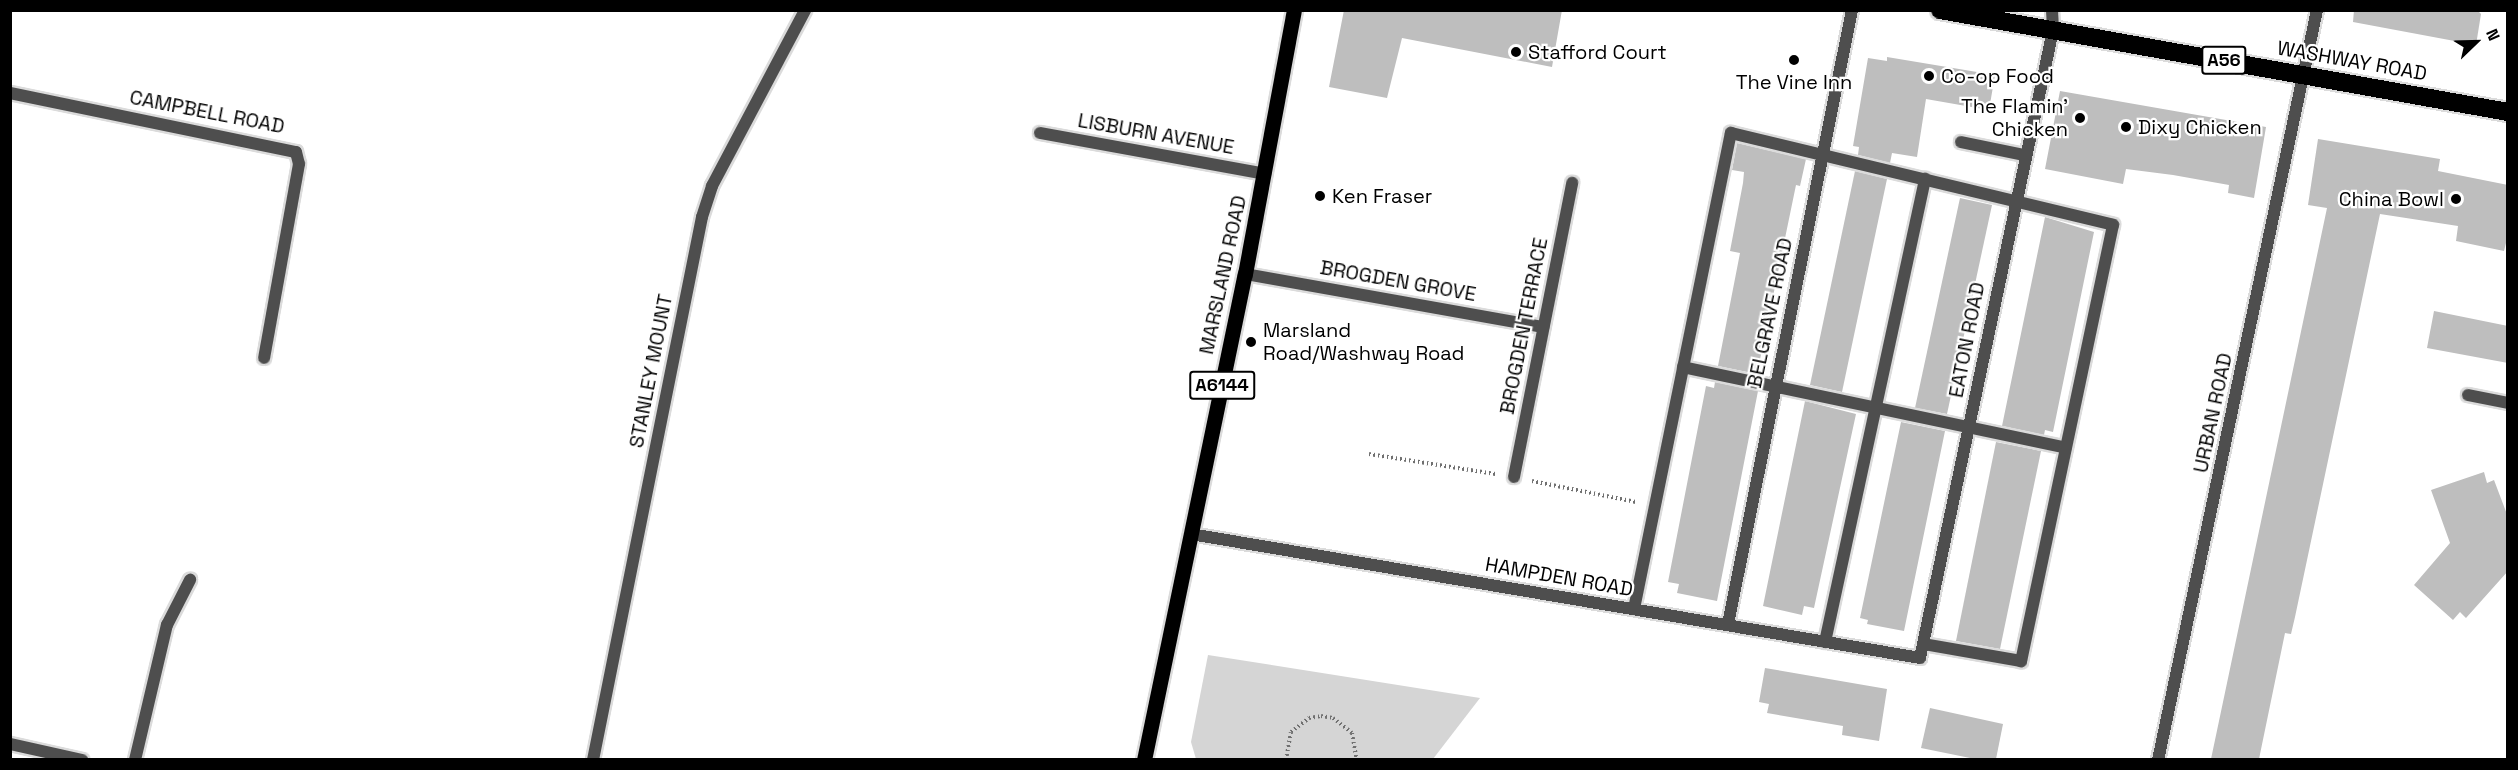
<!DOCTYPE html>
<style>
body{margin:0}
#map{position:relative;width:2518px;height:770px;overflow:hidden;background:#fff;font-family:"Space Grotesk",sans-serif}
div>[style]{position:absolute}
.green>*{inset:0;background:#d5d5d5}
.building>*{inset:0;background:#bebebe}
.path>*{height:4px;margin-top:-2px;transform-origin:0;background:repeating-linear-gradient(90deg,#707070 0 1.5px,transparent 0 4.5px)}
.roads{filter:drop-shadow(2px 0 #dbdbdb) drop-shadow(-2px 0 #dbdbdb) drop-shadow(0 2px #dbdbdb) drop-shadow(0 -2px #dbdbdb)}
.lane>*{height:12px;margin:-6px;padding:0 6px;transform-origin:6px;border-radius:6px;background:#4e4e4e}
.street>*{height:12px;margin:-6px;padding:0 6px;transform-origin:6px;border-radius:6px;background:#4e4e4e}
.primary>*{height:15px;margin:-7.5px;padding:0 7.5px;transform-origin:7.5px;border-radius:7.5px;background:#000}
.highway>*{height:18px;margin:-9px;padding:0 9px;transform-origin:9px;border-radius:9px;background:#000}
.dots>*{width:16px;height:16px;translate:-50% -50%;box-sizing:border-box;border:3px solid #fff;border-radius:50%}
span{translate:-50% -50%;white-space:nowrap;text-align:center;line-height:1.15;-webkit-text-stroke:4.5px #fff;paint-order:stroke}
.shield-label span{padding:2px 4px;background:#fff;border:2px solid;border-radius:4px;-webkit-text-stroke-width:0}
.shield-label{font-size:18px;color:#000;font-weight:700}
.poi-label{font-size:20px;color:#000}
.left{translate:0 -50%;text-align:left}
.right{translate:-100% -50%;text-align:right}
.street-label{font-size:20px;color:#000}
.frame{position:absolute;inset:0;border:12px solid #000;pointer-events:none}
.north{position:absolute;left:2446px;top:12px;width:60px;height:60px;-webkit-text-stroke:4px #fff;paint-order:stroke;rotate:67deg;font-size:16px;font-weight:700;line-height:24px;text-align:center;color:#000}
.north::after{content:'';display:block;margin:auto;width:21px;height:27px;background:#000;clip-path:polygon(50% 0,100% 100%,50% 72%,0 100%)}
</style>
<div id="map">
<div class="green">
<div style="clip-path:polygon(1208px 655px,1480px 698px,1433px 759px,1196px 759px,1191px 742px)"></div>
</div>
<div class="building">
<div style="clip-path:polygon(1344px 10px,1562px 10px,1552px 67px,1402px 38px,1387px 98px,1329px 87px)"></div>
<div style="clip-path:polygon(2354px 10px,2477px 10px,2481px 14px,2476px 45px,2353px 22px)"></div>
<div style="clip-path:polygon(1887px 57px,1995px 75px,1989px 110px,1926px 99px,1917px 157px,1892px 153px,1890px 163px,1858px 155px,1859px 147px,1853px 146px,1868px 58px,1887px 61px)"></div>
<div style="clip-path:polygon(2060px 91px,2266px 127px,2254px 198px,2228px 193px,2229px 185px,2173px 175px,2126px 169px,2123px 184px,2045px 169px)"></div>
<div style="clip-path:polygon(2318px 139px,2440px 159px,2438px 171px,2508px 185px,2508px 235px,2504px 251px,2456px 241px,2458px 226px,2380px 214px,2295px 617px,2291px 634px,2285px 633px,2259px 759px,2211px 759px,2327px 208px,2308px 205px)"></div>
<div style="clip-path:polygon(1737px 143px,1806px 159px,1800px 186px,1796px 185px,1757px 374px,1718px 366px,1740px 253px,1730px 251px,1743px 183px,1744px 172px,1732px 170px)"></div>
<div style="clip-path:polygon(1855px 171px,1887px 179px,1842px 392px,1810px 385px)"></div>
<div style="clip-path:polygon(1960px 198px,1992px 205px,1947px 414px,1915px 408px)"></div>
<div style="clip-path:polygon(2045px 217px,2094px 232px,2053px 432px,2045px 430px,2044px 435px,2002px 426px)"></div>
<div style="clip-path:polygon(2434px 311px,2508px 326px,2508px 363px,2427px 348px)"></div>
<div style="clip-path:polygon(1715px 382px,1758px 391px,1717px 601px,1677px 593px,1679px 584px,1668px 582px,1706px 386px,1714px 388px)"></div>
<div style="clip-path:polygon(1805px 401px,1856px 414px,1814px 608px,1804px 606px,1802px 615px,1763px 606px)"></div>
<div style="clip-path:polygon(1901px 422px,1945px 431px,1904px 631px,1867px 624px,1868px 620px,1860px 618px)"></div>
<div style="clip-path:polygon(1996px 442px,2041px 451px,2000px 649px,1956px 641px)"></div>
<div style="clip-path:polygon(2484px 472px,2487px 483px,2494px 480px,2508px 517px,2508px 571px,2466px 618px,2460px 612px,2453px 620px,2414px 585px,2450px 543px,2431px 490px)"></div>
<div style="clip-path:polygon(1765px 668px,1887px 689px,1879px 741px,1842px 735px,1843px 726px,1767px 713px,1769px 704px,1759px 702px)"></div>
<div style="clip-path:polygon(1930px 708px,2003px 724px,1996px 759px,1975px 759px,1921px 748px)"></div>
</div>
<div class="path">
<div style="left:1369px;top:454px;width:128px;rotate:9deg"></div>
<div style="left:1532px;top:481px;width:106px;rotate:11.4deg"></div>
<div style="left:1286px;top:760px;width:28px;rotate:-80deg"></div>
<div style="left:1291px;top:732px;width:23px;rotate:-38deg"></div>
<div style="left:1309px;top:718px;width:12px;rotate:-9deg"></div>
<div style="left:1321px;top:716px;width:12px;rotate:9deg"></div>
<div style="left:1333px;top:718px;width:24px;rotate:38deg"></div>
<div style="left:1352px;top:733px;width:27px;rotate:80deg"></div>
</div>
<div class="roads">
<div class="lane">
<div style="left:2052px;top:10px;width:20px;rotate:87deg"></div>
<div style="left:1961px;top:142px;width:64px;rotate:11.7deg"></div>
<div style="left:1683px;top:367px;width:391px;rotate:11.9deg"></div>
<div style="left:1634px;top:609px;width:486px;rotate:-78.5deg"></div>
<div style="left:1731px;top:133px;width:393px;rotate:13.5deg"></div>
<div style="left:2113px;top:225px;width:446px;rotate:101.9deg"></div>
<div style="left:2021px;top:661px;width:98px;rotate:-170.1deg"></div>
<div style="left:1825px;top:642px;width:474px;rotate:-77.8deg"></div>
</div>
<div class="street">
<div style="left:10px;top:93px;width:292px;rotate:11.7deg"></div>
<div style="left:296px;top:152px;width:12px;rotate:76deg"></div>
<div style="left:299px;top:164px;width:197px;rotate:100.2deg"></div>
<div style="left:1040px;top:133px;width:229px;rotate:10.3deg"></div>
<div style="left:1245px;top:274px;width:303px;rotate:10.1deg"></div>
<div style="left:2468px;top:395px;width:41px;rotate:11.3deg"></div>
<div style="left:1514px;top:477px;width:300px;rotate:-78.8deg"></div>
<div style="left:1191px;top:534px;width:739px;rotate:9.65deg"></div>
<div style="left:1920px;top:658px;width:642px;rotate:-78.04deg"></div>
<div style="left:1728px;top:624px;width:626px;rotate:-78.58deg"></div>
<div style="left:10px;top:744px;width:74px;rotate:12.5deg"></div>
<div style="left:135px;top:760px;width:139px;rotate:-76.7deg"></div>
<div style="left:167px;top:625px;width:51px;rotate:-62.9deg"></div>
<div style="left:593px;top:760px;width:554px;rotate:-78.65deg"></div>
<div style="left:702px;top:217px;width:33px;rotate:-72deg"></div>
<div style="left:712px;top:186px;width:199px;rotate:-62.1deg"></div>
<div style="left:2158px;top:760px;width:767px;rotate:-78.03deg"></div>
</div>
<div class="primary">
<div style="left:1144px;top:760px;width:496px;rotate:-78.3deg"></div>
<div style="left:1245px;top:274px;width:269px;rotate:-79.5deg"></div>
</div>
<div class="highway">
<div style="left:1940px;top:10px;width:577px;rotate:10.18deg"></div>
</div>
</div>
<div class="dots">
<div style="left:1516px;top:52px;background:#000"></div>
<div style="left:1794px;top:60px;background:#000"></div>
<div style="left:1929px;top:76px;background:#000"></div>
<div style="left:2080px;top:118px;background:#000"></div>
<div style="left:2126px;top:127px;background:#000"></div>
<div style="left:1320px;top:196px;background:#000"></div>
<div style="left:2456px;top:199px;background:#000"></div>
<div style="left:1251px;top:342px;background:#000"></div>
</div>
<div class="shield-label">
<span style="left:2224px;top:60px">A56</span>
<span style="left:1222px;top:385px">A6144</span>
</div>
<div class="poi-label">
<span class="left" style="left:1528px;top:52px">Stafford Court</span>
<span class="left" style="left:1941px;top:76px">Co-op Food</span>
<span style="left:1794px;top:82px">The Vine Inn</span>
<span class="right" style="left:2068px;top:118px">The Flamin'<br>Chicken</span>
<span class="left" style="left:2138px;top:127px">Dixy Chicken</span>
<span class="left" style="left:1332px;top:196px">Ken Fraser</span>
<span class="right" style="left:2444px;top:199px">China Bowl</span>
<span class="left" style="left:1263px;top:342px">Marsland<br>Road/Washway Road</span>
</div>
<div class="street-label">
<span style="left:2352px;top:61px;rotate:10deg">WASHWAY ROAD</span>
<span style="left:207px;top:112px;rotate:11deg">CAMPBELL ROAD</span>
<span style="left:1156px;top:134px;rotate:10deg">LISBURN AVENUE</span>
<span style="left:1223px;top:275px;rotate:-78deg">MARSLAND ROAD</span>
<span style="left:1398px;top:281px;rotate:10deg">BROGDEN GROVE</span>
<span style="left:1770px;top:313px;rotate:-78deg">BELGRAVE ROAD</span>
<span style="left:1524px;top:326px;rotate:-79deg">BROGDEN TERRACE</span>
<span style="left:1967px;top:340px;rotate:-79deg">EATON ROAD</span>
<span style="left:651px;top:371px;rotate:-79deg">STANLEY MOUNT</span>
<span style="left:2213px;top:413px;rotate:-78deg">URBAN ROAD</span>
<span style="left:1559px;top:577px;rotate:10deg">HAMPDEN ROAD</span>
</div>
<div class="frame"></div>
<div class="north">N</div>
</div>
